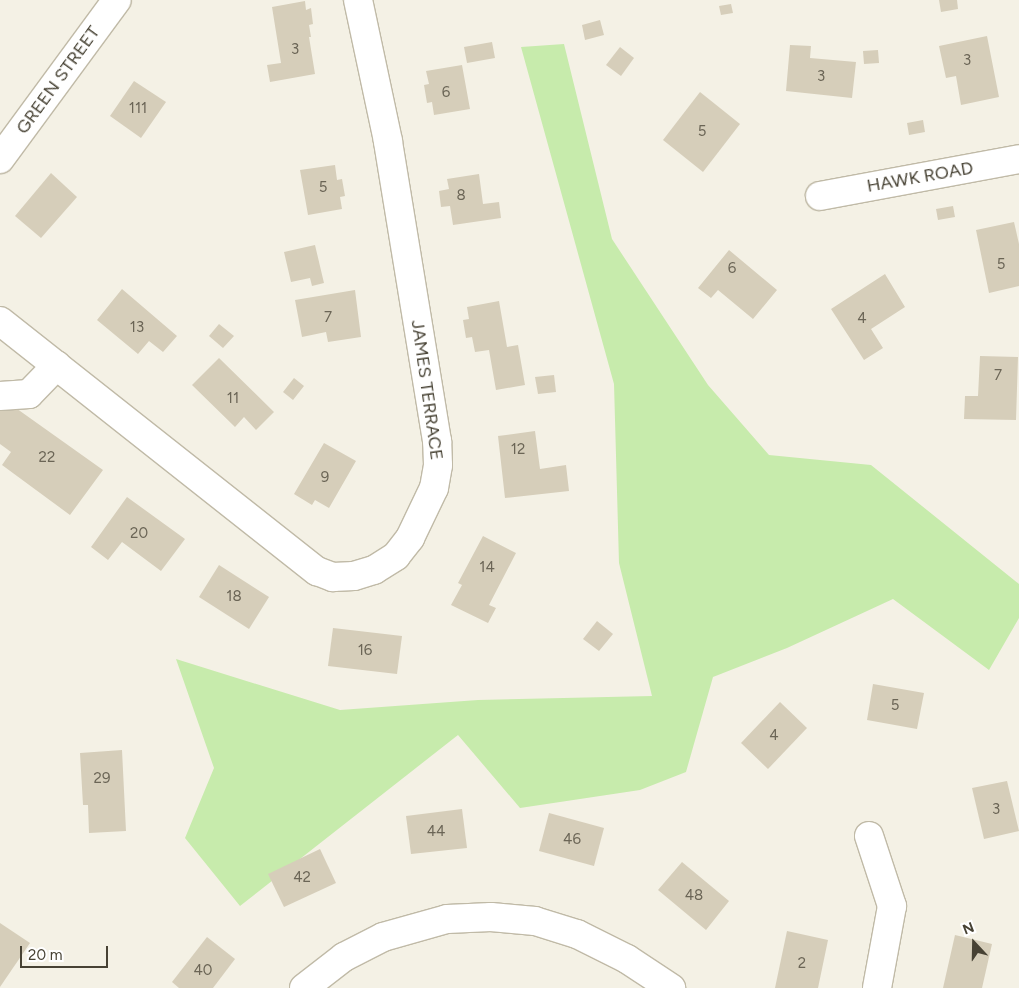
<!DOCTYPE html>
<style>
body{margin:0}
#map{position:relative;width:1019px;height:988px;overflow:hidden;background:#f4f1e5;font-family:Figtree,sans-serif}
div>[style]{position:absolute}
.green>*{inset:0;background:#c7ebac}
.building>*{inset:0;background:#d6ceba}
.roads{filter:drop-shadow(1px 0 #c0baa7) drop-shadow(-1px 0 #c0baa7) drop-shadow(0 1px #c0baa7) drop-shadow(0 -1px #c0baa7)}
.minor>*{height:28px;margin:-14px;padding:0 14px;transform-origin:14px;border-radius:14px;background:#fff}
span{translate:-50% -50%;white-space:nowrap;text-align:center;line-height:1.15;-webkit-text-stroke:4.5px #fff;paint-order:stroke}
.number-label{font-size:15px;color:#6b6556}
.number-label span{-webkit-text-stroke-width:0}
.street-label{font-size:18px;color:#474234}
.north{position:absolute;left:949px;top:918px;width:50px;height:50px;-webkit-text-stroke:4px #fff;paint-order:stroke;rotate:339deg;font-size:14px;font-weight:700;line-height:20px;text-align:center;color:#474234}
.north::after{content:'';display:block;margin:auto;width:18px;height:22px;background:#474234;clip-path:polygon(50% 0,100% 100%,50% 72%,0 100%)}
.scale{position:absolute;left:20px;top:946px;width:88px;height:22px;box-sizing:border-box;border:2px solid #474234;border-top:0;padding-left:6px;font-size:15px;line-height:18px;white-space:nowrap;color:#474234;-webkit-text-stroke:4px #fff;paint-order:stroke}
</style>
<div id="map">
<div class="green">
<div style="clip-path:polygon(564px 44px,612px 239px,708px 385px,769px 455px,871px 465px,1019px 584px,1019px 618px,989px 670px,893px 599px,787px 648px,713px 677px,686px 772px,640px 790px,520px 808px,458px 735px,240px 906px,185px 838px,214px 768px,176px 659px,340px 710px,478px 700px,652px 696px,619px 563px,614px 384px,521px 47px)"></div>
</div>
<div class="building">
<div style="clip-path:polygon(939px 0,957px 0,958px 9px,941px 12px)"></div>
<div style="clip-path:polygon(305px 1px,306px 10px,311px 8px,313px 24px,309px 25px,311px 37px,309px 37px,315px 74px,270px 82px,267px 65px,281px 63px,272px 7px)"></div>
<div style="clip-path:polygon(731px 4px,733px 13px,721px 15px,719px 6px)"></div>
<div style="clip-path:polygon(600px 20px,604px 35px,585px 40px,582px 25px)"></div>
<div style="clip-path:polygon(987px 36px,999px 97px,961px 105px,956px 76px,946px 78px,939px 46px)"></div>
<div style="clip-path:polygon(492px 42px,495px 58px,467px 63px,464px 47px)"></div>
<div style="clip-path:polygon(790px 45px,811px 46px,810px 58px,856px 62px,852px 98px,786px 91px)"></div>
<div style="clip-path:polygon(620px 47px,634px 58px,621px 76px,606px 65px)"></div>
<div style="clip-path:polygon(878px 50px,879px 63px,864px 64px,863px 51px)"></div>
<div style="clip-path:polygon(462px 65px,470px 109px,434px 115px,432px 102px,427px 103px,424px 85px,429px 84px,426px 71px)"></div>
<div style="clip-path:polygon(134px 81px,166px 102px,141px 138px,110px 116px)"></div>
<div style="clip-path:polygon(700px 92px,740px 124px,703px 172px,663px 140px)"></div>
<div style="clip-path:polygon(923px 120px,925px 132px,909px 135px,907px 123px)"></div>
<div style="clip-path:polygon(335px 165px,337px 180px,342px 179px,345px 196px,340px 197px,342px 209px,308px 215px,300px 170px)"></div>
<div style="clip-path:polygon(51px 173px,77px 197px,41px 238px,15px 216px)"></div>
<div style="clip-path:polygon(479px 174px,483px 204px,499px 202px,501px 218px,453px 225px,450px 206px,441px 207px,439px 191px,449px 189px,447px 179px)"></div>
<div style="clip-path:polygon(953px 206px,955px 217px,938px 220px,936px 209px)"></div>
<div style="clip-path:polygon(1014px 222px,1019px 244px,1019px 286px,989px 293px,976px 230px)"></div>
<div style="clip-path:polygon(315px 245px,324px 283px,312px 286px,310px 278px,291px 282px,284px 252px)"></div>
<div style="clip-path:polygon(729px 250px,777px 290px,753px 319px,718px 290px,711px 298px,698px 288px)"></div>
<div style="clip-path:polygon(885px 274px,905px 307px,871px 329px,883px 348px,864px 360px,831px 309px)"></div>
<div style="clip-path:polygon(122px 289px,177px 336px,163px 352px,149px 341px,138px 354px,97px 320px)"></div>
<div style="clip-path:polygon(355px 290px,361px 337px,328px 342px,326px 332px,302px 337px,295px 300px)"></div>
<div style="clip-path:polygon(499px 301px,507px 347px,518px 345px,525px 385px,496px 390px,489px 350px,475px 352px,472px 337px,466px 338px,463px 320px,469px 319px,467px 307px)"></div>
<div style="clip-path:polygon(219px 324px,234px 336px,223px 348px,209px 336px)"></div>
<div style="clip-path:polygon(980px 356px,1018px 357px,1016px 420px,964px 419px,965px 396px,978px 396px)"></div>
<div style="clip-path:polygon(219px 358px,274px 412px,256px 430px,244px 417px,235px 427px,192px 385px)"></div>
<div style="clip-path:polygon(554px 375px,556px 392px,538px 394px,535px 377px)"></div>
<div style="clip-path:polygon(294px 378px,304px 386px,293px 400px,283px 392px)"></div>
<div style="clip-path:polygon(6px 401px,103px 470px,70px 515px,2px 465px,11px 452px,0 444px,0 409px)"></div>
<div style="clip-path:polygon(535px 431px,540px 469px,566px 465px,569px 491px,505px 498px,498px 436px)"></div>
<div style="clip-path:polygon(324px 443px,356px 461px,329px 508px,315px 500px,312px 505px,294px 494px)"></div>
<div style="clip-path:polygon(127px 497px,185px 539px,161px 571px,122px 542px,108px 560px,91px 547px)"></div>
<div style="clip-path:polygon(483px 536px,516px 553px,489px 605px,496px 608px,488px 623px,451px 605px,462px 585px,458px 583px)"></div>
<div style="clip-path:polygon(219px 565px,269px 597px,249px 629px,199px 597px)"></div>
<div style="clip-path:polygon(597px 621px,613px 634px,599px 651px,583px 639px)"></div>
<div style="clip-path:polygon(333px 628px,402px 636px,397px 674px,328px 666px)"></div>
<div style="clip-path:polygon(873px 684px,924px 693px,917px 729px,867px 720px)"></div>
<div style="clip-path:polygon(780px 702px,807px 728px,768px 769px,741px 743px)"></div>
<div style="clip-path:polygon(122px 750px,126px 831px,89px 833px,88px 805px,83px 805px,80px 753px)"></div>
<div style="clip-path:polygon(1007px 781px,1019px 831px,984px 839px,972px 788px)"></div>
<div style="clip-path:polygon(462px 809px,467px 848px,411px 854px,406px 816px)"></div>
<div style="clip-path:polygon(549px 813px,604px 828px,594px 866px,539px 851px)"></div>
<div style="clip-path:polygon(320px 849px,336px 883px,284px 907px,268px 874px)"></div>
<div style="clip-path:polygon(682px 862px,729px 901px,706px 930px,658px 890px)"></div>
<div style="clip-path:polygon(0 923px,30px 943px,0 987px)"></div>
<div style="clip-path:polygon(787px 931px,828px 940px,818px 988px,775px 988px)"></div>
<div style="clip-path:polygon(955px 935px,992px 944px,982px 988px,943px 988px)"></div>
<div style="clip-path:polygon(207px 937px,235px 959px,213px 988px,179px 988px,172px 982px)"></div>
</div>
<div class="roads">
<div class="minor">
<div style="left:0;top:159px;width:197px;rotate:-53.7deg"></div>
<div style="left:820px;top:196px;width:202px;rotate:-10.5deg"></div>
<div style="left:0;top:321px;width:404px;rotate:38.3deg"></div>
<div style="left:317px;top:571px;width:17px;rotate:21deg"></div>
<div style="left:333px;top:577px;width:21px;rotate:-3deg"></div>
<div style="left:354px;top:576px;width:21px;rotate:-17deg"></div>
<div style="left:374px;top:570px;width:26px;rotate:-32deg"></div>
<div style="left:396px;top:556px;width:23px;rotate:-52deg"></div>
<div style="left:410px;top:538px;width:55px;rotate:-64.4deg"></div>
<div style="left:434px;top:488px;width:23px;rotate:-80deg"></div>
<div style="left:438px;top:465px;width:24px;rotate:-92deg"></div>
<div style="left:437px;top:441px;width:304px;rotate:-99.3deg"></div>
<div style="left:388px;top:141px;width:144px;rotate:-102deg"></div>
<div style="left:0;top:396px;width:29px;rotate:-4deg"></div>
<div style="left:29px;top:394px;width:40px;rotate:-46deg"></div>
<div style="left:869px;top:836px;width:74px;rotate:71.8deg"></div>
<div style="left:892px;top:906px;width:83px;rotate:100.4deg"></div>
<div style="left:304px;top:988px;width:51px;rotate:-37.8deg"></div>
<div style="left:344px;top:957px;width:44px;rotate:-27.1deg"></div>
<div style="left:383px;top:937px;width:66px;rotate:-15.7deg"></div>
<div style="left:447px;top:919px;width:44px;rotate:-2.6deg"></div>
<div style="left:491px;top:917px;width:44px;rotate:5.2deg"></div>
<div style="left:535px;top:921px;width:44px;rotate:17.2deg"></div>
<div style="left:577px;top:934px;width:56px;rotate:26.6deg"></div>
<div style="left:627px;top:959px;width:53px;rotate:33.4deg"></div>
</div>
</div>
<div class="number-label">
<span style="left:295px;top:50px">3</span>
<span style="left:967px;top:61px">3</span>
<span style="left:821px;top:77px">3</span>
<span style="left:446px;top:93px">6</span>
<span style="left:138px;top:109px">111</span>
<span style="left:702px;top:132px">5</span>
<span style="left:323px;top:188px">5</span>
<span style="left:461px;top:196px">8</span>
<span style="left:1001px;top:265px">5</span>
<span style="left:732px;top:269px">6</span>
<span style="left:328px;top:318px">7</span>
<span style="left:862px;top:319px">4</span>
<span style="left:137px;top:328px">13</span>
<span style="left:998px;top:376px">7</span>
<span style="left:233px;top:399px">11</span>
<span style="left:518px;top:450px">12</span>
<span style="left:47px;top:458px">22</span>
<span style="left:325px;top:478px">9</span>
<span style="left:139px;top:534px">20</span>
<span style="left:487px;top:568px">14</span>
<span style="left:234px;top:597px">18</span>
<span style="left:365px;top:651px">16</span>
<span style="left:895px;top:706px">5</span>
<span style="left:774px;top:736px">4</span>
<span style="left:102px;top:779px">29</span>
<span style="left:996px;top:810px">3</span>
<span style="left:436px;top:832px">44</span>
<span style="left:572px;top:840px">46</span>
<span style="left:302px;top:878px">42</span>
<span style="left:694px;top:896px">48</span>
<span style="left:802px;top:964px">2</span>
<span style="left:203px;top:971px">40</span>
</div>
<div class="street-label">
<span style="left:58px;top:80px;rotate:-54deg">GREEN STREET</span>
<span style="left:920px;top:177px;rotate:-10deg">HAWK ROAD</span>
<span style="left:427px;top:390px;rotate:82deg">JAMES TERRACE</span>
</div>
<div class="north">N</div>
<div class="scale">20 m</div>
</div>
